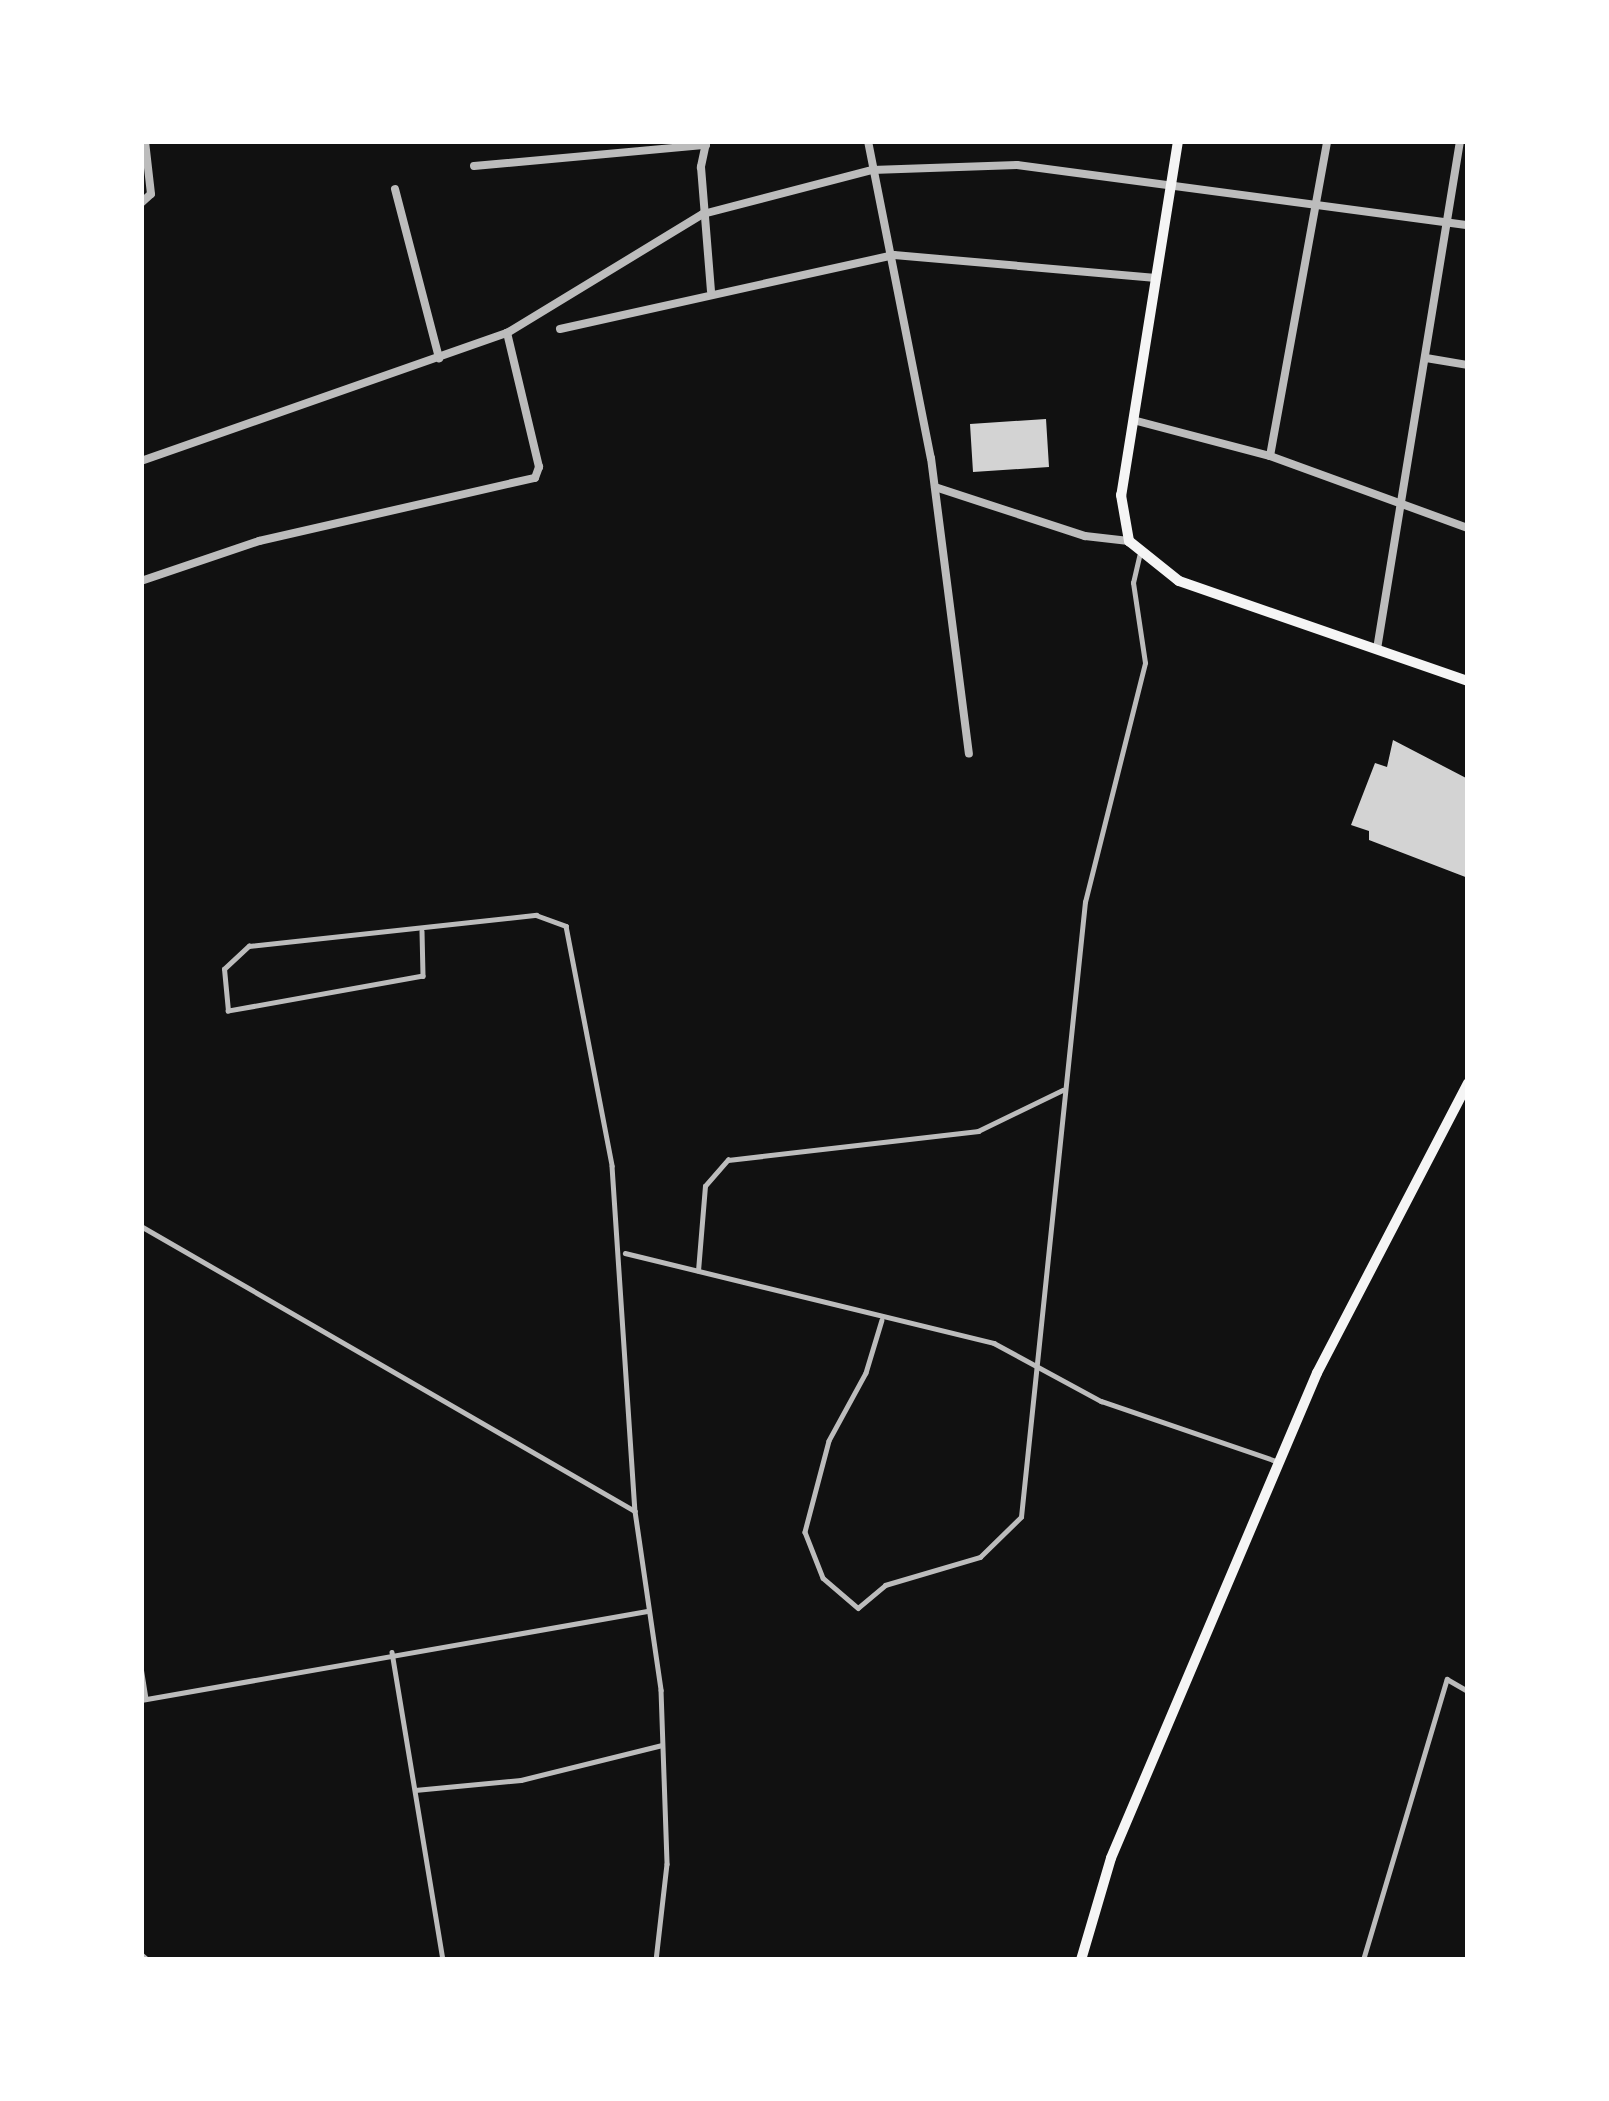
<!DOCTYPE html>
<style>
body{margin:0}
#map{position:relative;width:1609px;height:2101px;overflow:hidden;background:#111;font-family:Montserrat,sans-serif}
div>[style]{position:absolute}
.building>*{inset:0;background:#d3d3d3}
.service>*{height:4.5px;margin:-2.25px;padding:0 2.25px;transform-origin:2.25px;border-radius:2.25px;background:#bcbcbc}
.minor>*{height:8px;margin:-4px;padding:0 4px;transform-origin:4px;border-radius:4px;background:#bcbcbc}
.secondary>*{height:10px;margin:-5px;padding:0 5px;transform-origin:5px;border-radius:5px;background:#f5f5f5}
span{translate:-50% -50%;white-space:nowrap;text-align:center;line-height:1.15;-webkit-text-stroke:9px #fff;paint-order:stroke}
.frame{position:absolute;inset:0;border:144px solid #fff;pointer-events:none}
</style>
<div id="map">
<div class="building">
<div style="clip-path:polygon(1046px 419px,1049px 467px,973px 472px,970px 424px)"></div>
<div style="clip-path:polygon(1393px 740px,1468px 779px,1468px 878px,1369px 840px,1369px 831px,1351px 825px,1375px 763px,1387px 767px)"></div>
</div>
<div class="service">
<div style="left:422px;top:931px;width:45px;rotate:88.7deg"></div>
<div style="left:423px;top:976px;width:198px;rotate:169.8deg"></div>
<div style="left:228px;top:1011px;width:42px;rotate:-95.4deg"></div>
<div style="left:224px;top:969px;width:34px;rotate:-43deg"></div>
<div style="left:249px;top:946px;width:289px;rotate:-6.2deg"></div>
<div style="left:536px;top:915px;width:32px;rotate:20deg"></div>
<div style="left:566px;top:926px;width:244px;rotate:79.1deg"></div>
<div style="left:612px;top:1166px;width:346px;rotate:86.2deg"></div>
<div style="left:635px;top:1511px;width:181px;rotate:81.7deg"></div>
<div style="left:661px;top:1690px;width:174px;rotate:88deg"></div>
<div style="left:667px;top:1864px;width:97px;rotate:96.5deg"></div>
<div style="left:141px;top:1226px;width:570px;rotate:29.98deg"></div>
<div style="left:625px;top:1253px;width:380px;rotate:13.7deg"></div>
<div style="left:994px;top:1343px;width:122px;rotate:28.5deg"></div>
<div style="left:1101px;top:1401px;width:188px;rotate:18.9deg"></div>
<div style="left:698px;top:1271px;width:85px;rotate:-85.3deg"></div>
<div style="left:705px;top:1186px;width:35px;rotate:-49deg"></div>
<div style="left:728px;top:1160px;width:252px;rotate:-6.6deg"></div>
<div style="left:978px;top:1131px;width:94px;rotate:-25.8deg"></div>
<div style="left:882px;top:1320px;width:55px;rotate:106.8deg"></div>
<div style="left:866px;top:1373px;width:77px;rotate:118.6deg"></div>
<div style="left:829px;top:1441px;width:94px;rotate:104.8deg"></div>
<div style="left:805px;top:1532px;width:49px;rotate:68.6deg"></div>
<div style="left:823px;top:1578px;width:46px;rotate:40.6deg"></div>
<div style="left:858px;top:1608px;width:35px;rotate:-40deg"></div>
<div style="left:885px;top:1585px;width:99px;rotate:-16.4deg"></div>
<div style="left:980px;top:1557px;width:57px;rotate:-44.3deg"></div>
<div style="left:1021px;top:1517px;width:618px;rotate:-84.06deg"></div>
<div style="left:1085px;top:902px;width:246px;rotate:-75.9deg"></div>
<div style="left:1145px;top:663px;width:81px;rotate:-98.5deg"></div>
<div style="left:1133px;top:583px;width:28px;rotate:-77deg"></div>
<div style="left:392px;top:1652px;width:312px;rotate:80.6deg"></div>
<div style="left:141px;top:1667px;width:30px;rotate:81deg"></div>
<div style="left:141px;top:1700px;width:515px;rotate:-9.96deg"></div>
<div style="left:415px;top:1790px;width:106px;rotate:-5.4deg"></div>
<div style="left:521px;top:1780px;width:145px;rotate:-13.9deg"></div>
<div style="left:141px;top:1954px;width:9px;rotate:41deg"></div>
<div style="left:1363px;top:1960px;width:293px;rotate:-73.4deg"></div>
<div style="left:1447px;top:1679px;width:24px;rotate:30deg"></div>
</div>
<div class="minor">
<div style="left:868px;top:141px;width:323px;rotate:78.8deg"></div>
<div style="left:931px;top:458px;width:298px;rotate:82.7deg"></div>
<div style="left:706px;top:143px;width:25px;rotate:102deg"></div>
<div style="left:701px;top:167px;width:124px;rotate:85.4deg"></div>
<div style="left:474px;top:166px;width:233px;rotate:-5.2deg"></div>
<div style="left:395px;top:189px;width:175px;rotate:75.4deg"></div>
<div style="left:141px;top:203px;width:13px;rotate:-42deg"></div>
<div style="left:151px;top:194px;width:53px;rotate:-96.5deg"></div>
<div style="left:560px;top:329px;width:342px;rotate:-12.5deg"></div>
<div style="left:894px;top:255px;width:263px;rotate:5deg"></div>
<div style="left:1426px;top:358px;width:43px;rotate:9.5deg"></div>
<div style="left:1133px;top:420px;width:142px;rotate:14.7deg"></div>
<div style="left:1270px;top:456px;width:211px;rotate:20deg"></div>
<div style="left:1270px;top:456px;width:320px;rotate:-79.7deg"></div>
<div style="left:141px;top:461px;width:388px;rotate:-19.3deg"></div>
<div style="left:507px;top:333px;width:229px;rotate:-31.3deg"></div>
<div style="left:703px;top:214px;width:175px;rotate:-14.6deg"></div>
<div style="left:872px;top:170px;width:145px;rotate:-2deg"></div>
<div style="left:1017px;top:165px;width:455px;rotate:7.6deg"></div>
<div style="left:935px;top:487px;width:158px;rotate:18.1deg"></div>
<div style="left:1085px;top:536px;width:44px;rotate:6.5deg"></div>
<div style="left:141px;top:581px;width:125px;rotate:-18.7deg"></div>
<div style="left:259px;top:541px;width:283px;rotate:-12.9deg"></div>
<div style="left:535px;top:478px;width:12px;rotate:-70deg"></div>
<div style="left:539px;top:467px;width:138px;rotate:-103.4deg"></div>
<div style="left:1377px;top:649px;width:515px;rotate:-80.72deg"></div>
</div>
<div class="secondary">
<div style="left:1178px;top:141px;width:359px;rotate:99.1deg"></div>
<div style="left:1121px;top:495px;width:47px;rotate:80.1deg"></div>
<div style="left:1129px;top:541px;width:64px;rotate:38.7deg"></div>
<div style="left:1179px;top:581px;width:306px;rotate:19.1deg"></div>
<div style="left:1081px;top:1960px;width:106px;rotate:-73.6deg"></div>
<div style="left:1111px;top:1858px;width:527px;rotate:-66.99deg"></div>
<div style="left:1317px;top:1373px;width:327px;rotate:-62.5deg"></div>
</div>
<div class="frame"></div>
</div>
